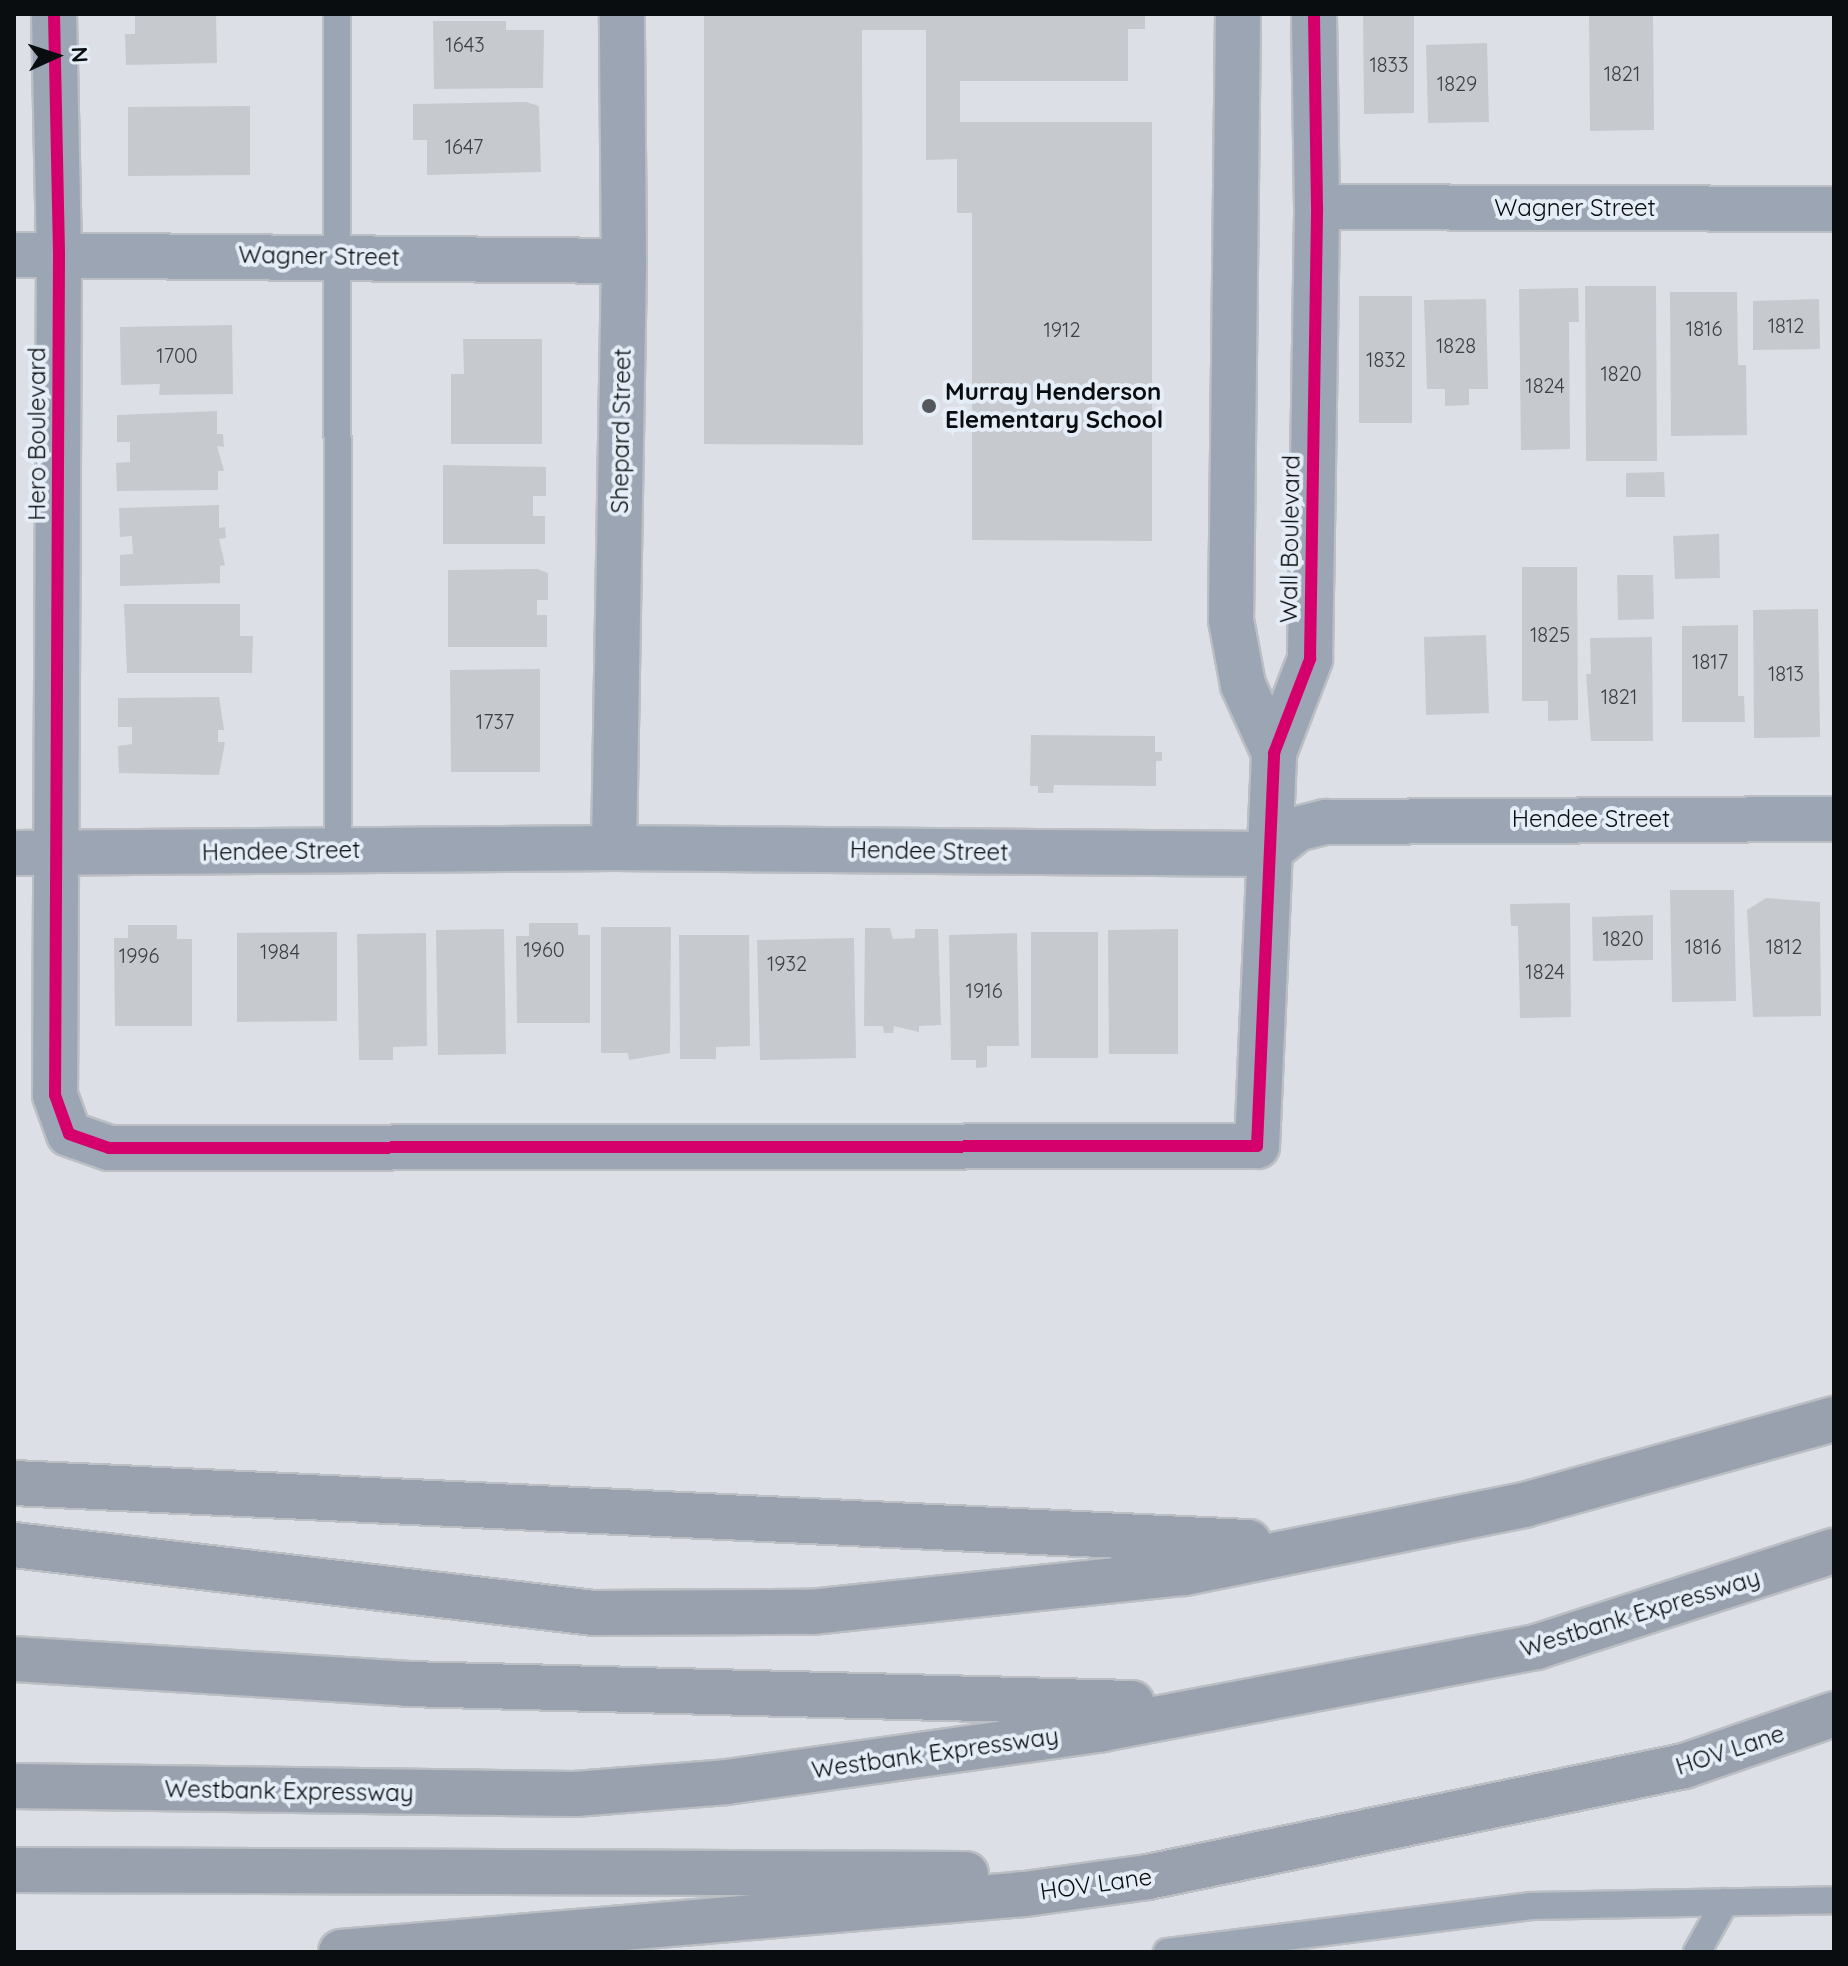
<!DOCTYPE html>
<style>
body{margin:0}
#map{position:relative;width:1848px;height:1966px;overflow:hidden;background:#dce0e6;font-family:Quicksand,sans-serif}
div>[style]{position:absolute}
.building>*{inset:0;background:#c6c9ce}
.roads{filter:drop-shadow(2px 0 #bbbec3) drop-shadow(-2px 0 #bbbec3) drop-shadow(0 2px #bbbec3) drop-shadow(0 -2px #bbbec3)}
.service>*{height:26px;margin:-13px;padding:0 13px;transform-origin:13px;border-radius:13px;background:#9ba5b3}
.minor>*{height:44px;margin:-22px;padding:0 22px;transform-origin:22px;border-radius:22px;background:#9ba5b3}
.motorway>*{height:44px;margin:-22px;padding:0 22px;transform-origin:22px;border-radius:22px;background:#98a1ad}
.cycleway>*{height:12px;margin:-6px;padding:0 6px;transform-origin:6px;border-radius:6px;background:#d6006c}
.dots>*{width:22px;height:22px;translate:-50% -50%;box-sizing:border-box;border:4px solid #e5edf7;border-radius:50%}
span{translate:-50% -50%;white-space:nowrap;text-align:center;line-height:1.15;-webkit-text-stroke:8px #e5edf7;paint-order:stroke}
.number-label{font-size:20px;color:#3b3e42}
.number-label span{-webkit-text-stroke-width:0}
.street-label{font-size:24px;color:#0a0d10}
.poi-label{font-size:24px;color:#0a0d10;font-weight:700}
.left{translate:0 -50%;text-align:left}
.frame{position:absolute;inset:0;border:16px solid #0a0d10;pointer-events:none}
.north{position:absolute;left:16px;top:16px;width:80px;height:80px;-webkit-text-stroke:6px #e5edf7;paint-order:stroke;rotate:87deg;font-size:22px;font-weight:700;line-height:32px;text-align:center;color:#0a0d10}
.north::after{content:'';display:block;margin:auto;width:28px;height:36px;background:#0a0d10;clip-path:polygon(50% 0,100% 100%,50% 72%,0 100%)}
</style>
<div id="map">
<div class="building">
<div style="clip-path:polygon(126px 14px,216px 14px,217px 63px,126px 65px,125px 34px,135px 34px,135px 16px)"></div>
<div style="clip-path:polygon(704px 14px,1145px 14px,1145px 29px,1128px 29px,1128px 81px,960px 81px,960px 122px,1152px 122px,1152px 541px,972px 540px,972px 213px,957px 213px,957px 159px,926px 160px,926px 30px,862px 30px,863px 445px,704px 444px)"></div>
<div style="clip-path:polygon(1363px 14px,1414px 14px,1414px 113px,1364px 114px)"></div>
<div style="clip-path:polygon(1653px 15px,1654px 130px,1590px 131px,1589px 16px)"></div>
<div style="clip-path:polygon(433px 21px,506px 21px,506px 30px,544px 30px,543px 88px,434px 89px)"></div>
<div style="clip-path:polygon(1487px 43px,1489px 122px,1428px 123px,1426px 45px)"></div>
<div style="clip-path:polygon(526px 102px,539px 106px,541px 172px,427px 175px,427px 140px,413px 140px,413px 104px)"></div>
<div style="clip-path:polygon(250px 106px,250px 175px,128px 176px,128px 107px)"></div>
<div style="clip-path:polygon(1585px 286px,1656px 286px,1657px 461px,1586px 461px)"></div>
<div style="clip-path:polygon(1578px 288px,1579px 322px,1569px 322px,1570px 449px,1521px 450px,1519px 289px)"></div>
<div style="clip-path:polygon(1670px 292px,1737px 292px,1738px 365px,1746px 365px,1747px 435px,1671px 436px)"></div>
<div style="clip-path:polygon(1359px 296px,1412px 296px,1412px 423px,1359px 423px)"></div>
<div style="clip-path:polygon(1486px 299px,1488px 389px,1469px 389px,1469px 405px,1445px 406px,1445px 389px,1427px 389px,1424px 300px)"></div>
<div style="clip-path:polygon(1819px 299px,1820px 349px,1753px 350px,1753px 301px)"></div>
<div style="clip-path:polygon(232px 325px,233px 394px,159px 395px,160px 384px,121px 385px,120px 327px)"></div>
<div style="clip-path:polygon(463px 339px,542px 339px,542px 444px,451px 444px,451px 374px,464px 374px)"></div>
<div style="clip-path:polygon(217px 411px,217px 434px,223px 434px,224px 447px,217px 446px,224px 471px,218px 471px,218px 490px,117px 491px,116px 463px,130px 462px,130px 442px,117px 442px,117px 415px)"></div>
<div style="clip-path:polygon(443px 465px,546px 467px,546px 496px,533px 496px,533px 516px,545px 516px,545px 544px,443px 544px)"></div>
<div style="clip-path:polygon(1664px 472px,1665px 497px,1626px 497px,1626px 473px)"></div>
<div style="clip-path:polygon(219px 505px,219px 528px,225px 527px,226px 538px,219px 539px,225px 565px,220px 566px,220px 583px,120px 586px,120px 555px,133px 554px,132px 536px,120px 537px,119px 508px)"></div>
<div style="clip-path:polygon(1719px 534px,1720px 578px,1675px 579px,1673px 536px)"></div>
<div style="clip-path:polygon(1522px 567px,1577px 567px,1578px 720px,1548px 721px,1548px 701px,1522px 701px)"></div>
<div style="clip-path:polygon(537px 569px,548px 573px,548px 600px,537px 600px,537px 615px,547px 615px,547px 647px,448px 647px,448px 570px)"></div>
<div style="clip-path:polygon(1617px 575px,1653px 575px,1654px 619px,1618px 620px)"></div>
<div style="clip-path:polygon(124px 604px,240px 604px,240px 636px,253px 636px,252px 673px,127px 673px)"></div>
<div style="clip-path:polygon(1818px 609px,1820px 737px,1754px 738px,1753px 610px)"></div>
<div style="clip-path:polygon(1738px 625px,1738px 696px,1744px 696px,1745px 722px,1682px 722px,1682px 626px)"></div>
<div style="clip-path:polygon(1486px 635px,1489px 713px,1426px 715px,1424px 637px)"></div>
<div style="clip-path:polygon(1652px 637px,1653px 741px,1591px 741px,1586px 674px,1591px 674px,1590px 638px)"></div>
<div style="clip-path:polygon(540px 669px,540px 772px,451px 772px,450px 670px)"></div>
<div style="clip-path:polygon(219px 697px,224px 730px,218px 730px,218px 742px,225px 742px,219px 775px,119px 773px,118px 746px,132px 744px,132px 727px,118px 727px,118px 698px)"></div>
<div style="clip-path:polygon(1031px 735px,1155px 736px,1155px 752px,1162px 752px,1162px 761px,1156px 761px,1156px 786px,1054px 785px,1053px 793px,1038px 793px,1038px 786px,1030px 786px)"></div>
<div style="clip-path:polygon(1670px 890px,1734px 890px,1736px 1001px,1672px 1002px)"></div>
<div style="clip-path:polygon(1766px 898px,1820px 902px,1821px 1016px,1753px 1017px,1747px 910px)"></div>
<div style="clip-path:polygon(1570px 903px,1571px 1017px,1520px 1018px,1518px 926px,1511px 926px,1510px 904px)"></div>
<div style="clip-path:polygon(1653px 915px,1653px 960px,1593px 961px,1592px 917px)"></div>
<div style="clip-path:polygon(529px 923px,578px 923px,578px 935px,590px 935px,590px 1023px,517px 1023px,516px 936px,529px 936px)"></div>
<div style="clip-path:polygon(128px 925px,177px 925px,177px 939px,192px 939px,192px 1026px,115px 1026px,114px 938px,128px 938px)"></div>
<div style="clip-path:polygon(601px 927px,671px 927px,670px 1053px,629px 1060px,628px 1053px,601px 1053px)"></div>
<div style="clip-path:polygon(865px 928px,890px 928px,893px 939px,915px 938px,915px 929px,938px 929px,941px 1025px,919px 1026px,919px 1032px,894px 1026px,893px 1033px,884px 1033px,883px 1026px,864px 1026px)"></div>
<div style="clip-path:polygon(504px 929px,506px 1054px,438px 1055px,436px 930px)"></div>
<div style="clip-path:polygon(1178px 929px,1178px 1054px,1109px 1054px,1108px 930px)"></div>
<div style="clip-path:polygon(337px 932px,337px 1021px,237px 1022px,237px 933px)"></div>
<div style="clip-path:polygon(1031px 932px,1098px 932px,1098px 1058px,1031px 1058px)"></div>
<div style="clip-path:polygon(426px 933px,427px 1046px,393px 1047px,393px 1060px,359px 1060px,357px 934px)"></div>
<div style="clip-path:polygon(1017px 933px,1019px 1046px,987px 1046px,987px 1067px,976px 1068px,976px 1060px,951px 1060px,949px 935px)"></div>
<div style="clip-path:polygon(679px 935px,749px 935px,750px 1046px,716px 1047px,716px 1059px,680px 1059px)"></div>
<div style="clip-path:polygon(854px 938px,856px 1058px,760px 1060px,757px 940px)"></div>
</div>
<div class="roads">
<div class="service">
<div style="left:337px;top:14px;width:836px;rotate:89.93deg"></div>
<div style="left:1167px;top:1952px;width:366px;rotate:-7.2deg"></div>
<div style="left:1530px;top:1906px;width:304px;rotate:-1.1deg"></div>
<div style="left:1697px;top:1952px;width:57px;rotate:-60.8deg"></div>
</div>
<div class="minor">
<div style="left:54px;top:14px;width:241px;rotate:88.8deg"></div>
<div style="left:59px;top:255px;width:840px;rotate:90.27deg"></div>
<div style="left:55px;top:1095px;width:41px;rotate:70.3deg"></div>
<div style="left:69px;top:1134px;width:42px;rotate:19.3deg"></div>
<div style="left:109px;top:1148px;width:1148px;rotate:-0.1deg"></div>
<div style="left:1257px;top:1146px;width:393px;rotate:-87.5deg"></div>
<div style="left:1274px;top:753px;width:101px;rotate:-69deg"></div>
<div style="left:1310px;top:659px;width:452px;rotate:-89.1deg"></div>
<div style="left:1317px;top:207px;width:193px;rotate:-90.9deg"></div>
<div style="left:1238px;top:14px;width:606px;rotate:90.66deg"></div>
<div style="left:1231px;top:620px;width:66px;rotate:79.5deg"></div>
<div style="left:1243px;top:685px;width:75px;rotate:65.5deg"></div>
<div style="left:1317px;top:207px;width:517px;rotate:0.22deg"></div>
<div style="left:14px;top:255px;width:610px;rotate:0.56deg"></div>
<div style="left:614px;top:848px;width:587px;rotate:-89.02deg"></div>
<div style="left:624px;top:261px;width:247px;rotate:-90.5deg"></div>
<div style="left:14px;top:853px;width:600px;rotate:-0.48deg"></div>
<div style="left:614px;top:848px;width:652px;rotate:0.53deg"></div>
<div style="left:1266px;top:854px;width:40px;rotate:-39deg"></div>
<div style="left:1297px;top:829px;width:30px;rotate:-14deg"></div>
<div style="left:1326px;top:822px;width:508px;rotate:-0.34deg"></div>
</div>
<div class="motorway">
<div style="left:14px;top:1483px;width:1236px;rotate:2.74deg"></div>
<div style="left:14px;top:1545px;width:584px;rotate:6.69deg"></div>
<div style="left:594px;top:1613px;width:217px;rotate:-0.3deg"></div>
<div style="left:811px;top:1612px;width:375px;rotate:-6deg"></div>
<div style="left:1184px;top:1573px;width:347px;rotate:-11.3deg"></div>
<div style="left:1524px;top:1505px;width:322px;rotate:-15.5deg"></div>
<div style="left:14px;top:1659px;width:394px;rotate:3.6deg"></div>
<div style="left:407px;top:1684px;width:725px;rotate:1.5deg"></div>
<div style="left:14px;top:1786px;width:561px;rotate:0.82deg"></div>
<div style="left:575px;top:1794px;width:152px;rotate:-4.5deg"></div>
<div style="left:727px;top:1782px;width:379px;rotate:-8deg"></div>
<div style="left:1102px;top:1729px;width:442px;rotate:-10.7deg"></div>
<div style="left:1536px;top:1647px;width:313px;rotate:-17.9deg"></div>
<div style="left:14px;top:1870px;width:952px;rotate:0.24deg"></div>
<div style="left:341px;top:1952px;width:686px;rotate:-4.85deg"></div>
<div style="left:1025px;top:1894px;width:124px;rotate:-7.9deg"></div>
<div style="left:1148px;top:1877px;width:547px;rotate:-11.7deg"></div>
<div style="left:1684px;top:1766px;width:159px;rotate:-19.1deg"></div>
</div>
</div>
<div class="cycleway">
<div style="left:54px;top:14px;width:241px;rotate:88.8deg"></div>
<div style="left:59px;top:255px;width:840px;rotate:90.27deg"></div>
<div style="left:55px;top:1095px;width:41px;rotate:70.3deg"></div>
<div style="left:69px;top:1134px;width:42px;rotate:19.3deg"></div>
<div style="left:109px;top:1148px;width:1148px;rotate:-0.1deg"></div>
<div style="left:1257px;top:1146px;width:393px;rotate:-87.5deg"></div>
<div style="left:1274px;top:753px;width:101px;rotate:-69deg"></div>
<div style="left:1310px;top:659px;width:452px;rotate:-89.1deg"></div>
<div style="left:1317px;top:207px;width:193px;rotate:-90.9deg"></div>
</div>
<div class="dots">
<div style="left:929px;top:406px;background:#54575b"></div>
</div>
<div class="number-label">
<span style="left:465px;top:44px">1643</span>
<span style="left:1389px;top:64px">1833</span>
<span style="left:1622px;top:73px">1821</span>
<span style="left:1457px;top:83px">1829</span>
<span style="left:464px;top:146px">1647</span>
<span style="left:1786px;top:325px">1812</span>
<span style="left:1704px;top:328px">1816</span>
<span style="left:1062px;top:329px">1912</span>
<span style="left:1456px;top:345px">1828</span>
<span style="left:177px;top:355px">1700</span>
<span style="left:1386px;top:359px">1832</span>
<span style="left:1621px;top:373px">1820</span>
<span style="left:1545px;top:385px">1824</span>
<span style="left:1550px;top:634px">1825</span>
<span style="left:1710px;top:661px">1817</span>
<span style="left:1786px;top:673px">1813</span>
<span style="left:1619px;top:696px">1821</span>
<span style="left:495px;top:721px">1737</span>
<span style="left:1623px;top:938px">1820</span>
<span style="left:1703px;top:946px">1816</span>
<span style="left:1784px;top:946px">1812</span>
<span style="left:544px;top:949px">1960</span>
<span style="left:280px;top:951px">1984</span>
<span style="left:139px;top:955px">1996</span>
<span style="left:787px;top:963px">1932</span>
<span style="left:1545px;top:971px">1824</span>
<span style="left:984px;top:990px">1916</span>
</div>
<div class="street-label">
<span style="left:1575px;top:208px">Wagner Street</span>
<span style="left:319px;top:256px;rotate:1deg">Wagner Street</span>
<span style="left:621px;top:431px;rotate:-89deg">Shepard Street</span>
<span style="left:37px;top:434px;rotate:-90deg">Hero Boulevard</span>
<span style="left:1290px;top:539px;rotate:-89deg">Wall Boulevard</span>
<span style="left:1591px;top:819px">Hendee Street</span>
<span style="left:281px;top:851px;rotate:-1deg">Hendee Street</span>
<span style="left:929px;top:851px;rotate:1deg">Hendee Street</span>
<span style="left:1640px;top:1613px;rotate:-17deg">Westbank Expressway</span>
<span style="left:1730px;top:1750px;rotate:-18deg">HOV Lane</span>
<span style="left:935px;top:1753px;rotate:-8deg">Westbank Expressway</span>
<span style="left:289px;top:1791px;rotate:1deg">Westbank Expressway</span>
<span style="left:1096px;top:1884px;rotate:-8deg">HOV Lane</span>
</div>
<div class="poi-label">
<span class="left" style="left:945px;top:406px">Murray Henderson<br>Elementary School</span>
</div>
<div class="frame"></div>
<div class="north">N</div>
</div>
